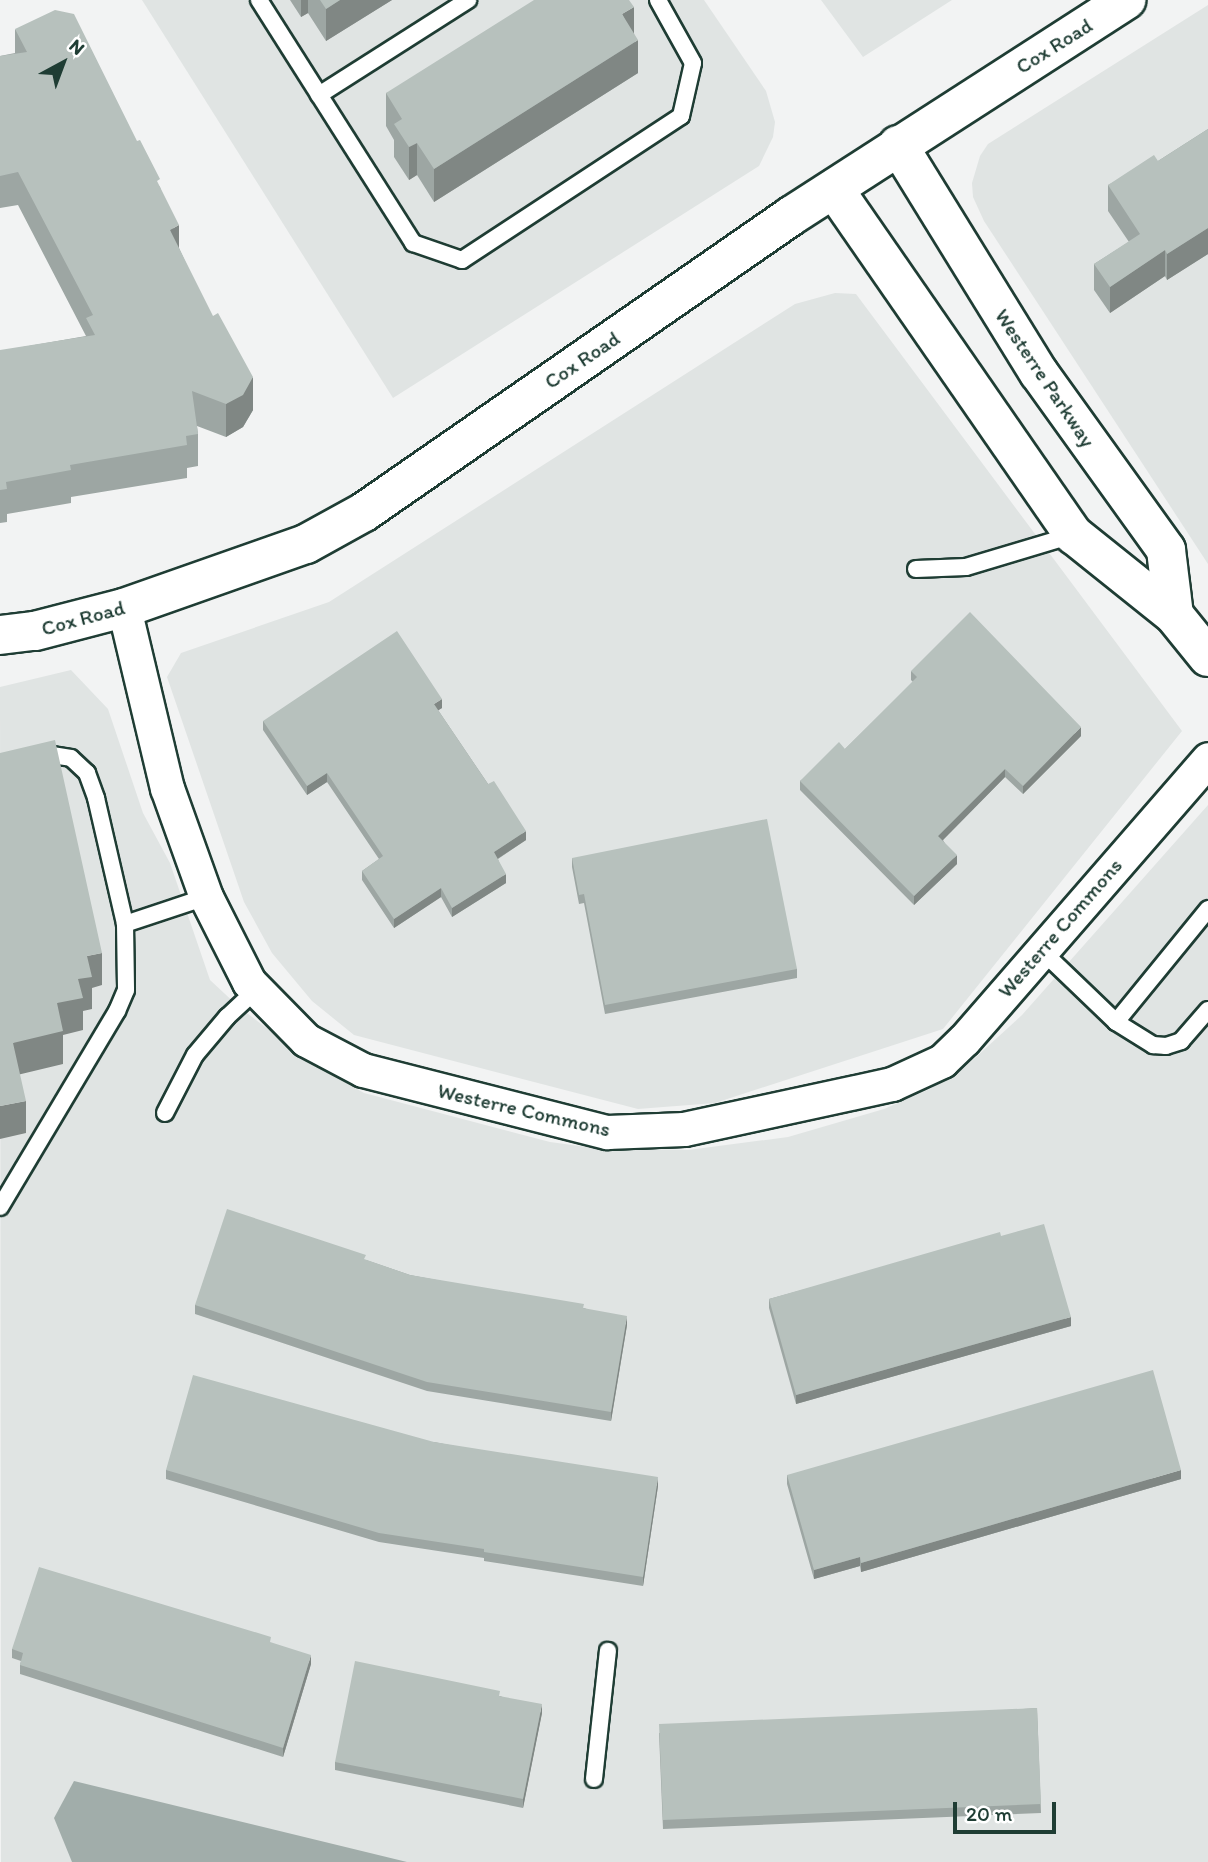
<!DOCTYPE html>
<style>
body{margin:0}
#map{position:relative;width:1208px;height:1862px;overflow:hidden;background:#f2f3f3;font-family:Itim,sans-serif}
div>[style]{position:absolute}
.built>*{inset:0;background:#e0e4e3}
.water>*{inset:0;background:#a1adaa}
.roads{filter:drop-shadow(2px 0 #1f3d34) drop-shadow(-2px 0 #1f3d34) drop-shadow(0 2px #1f3d34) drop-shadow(0 -2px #1f3d34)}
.service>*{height:16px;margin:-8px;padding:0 8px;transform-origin:8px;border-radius:8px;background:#fff}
.minor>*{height:33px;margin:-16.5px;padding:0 16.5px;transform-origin:16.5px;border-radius:16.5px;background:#fff}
.tertiary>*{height:38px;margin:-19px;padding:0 19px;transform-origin:19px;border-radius:19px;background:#fff}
.secondary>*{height:38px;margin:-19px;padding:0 19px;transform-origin:19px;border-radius:19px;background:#fff}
.wall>*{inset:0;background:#9da6a3}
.shaded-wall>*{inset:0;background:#808784}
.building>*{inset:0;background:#b7c1bd}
span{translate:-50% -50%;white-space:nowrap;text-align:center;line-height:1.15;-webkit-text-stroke:5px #fff;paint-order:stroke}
.street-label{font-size:21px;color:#1f3d34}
.north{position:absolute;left:28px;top:28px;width:70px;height:70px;-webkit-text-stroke:5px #fff;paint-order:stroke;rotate:41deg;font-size:19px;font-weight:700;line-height:28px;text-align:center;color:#1f3d34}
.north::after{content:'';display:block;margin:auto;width:24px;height:32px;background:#1f3d34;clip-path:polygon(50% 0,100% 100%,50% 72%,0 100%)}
.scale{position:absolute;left:953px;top:1802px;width:103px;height:32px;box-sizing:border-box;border:4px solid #1f3d34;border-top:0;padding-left:9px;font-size:21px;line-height:24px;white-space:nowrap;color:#1f3d34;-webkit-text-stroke:5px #fff;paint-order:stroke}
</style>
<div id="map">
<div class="built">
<div style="clip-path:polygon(142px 0,704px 0,766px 91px,775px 122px,773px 137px,759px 166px,393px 398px)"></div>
<div style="clip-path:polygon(821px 0,952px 0,863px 57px)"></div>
<div style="clip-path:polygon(1208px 5px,1208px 564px,984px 221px,973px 197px,972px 183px,980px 156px,988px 144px)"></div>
<div style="clip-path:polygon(835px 293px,856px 294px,1182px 731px,943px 1029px,715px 1103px,638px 1109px,354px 1035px,312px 1001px,272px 953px,244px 902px,167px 677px,181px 653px,329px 602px,795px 304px)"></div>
<div style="clip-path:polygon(71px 670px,108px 709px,143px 813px,170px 863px,210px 980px,239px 1007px,315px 1065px,364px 1093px,550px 1142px,594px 1148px,688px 1150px,788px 1137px,884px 1109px,930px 1089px,964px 1068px,1022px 1015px,1208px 805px,1208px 1862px,1px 1862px,0 687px)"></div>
</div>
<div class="water">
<div style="clip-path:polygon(74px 1781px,407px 1862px,72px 1862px,54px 1818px)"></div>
</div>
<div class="roads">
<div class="service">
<div style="left:259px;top:0;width:288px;rotate:57.6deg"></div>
<div style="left:413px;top:243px;width:52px;rotate:19.1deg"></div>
<div style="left:462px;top:260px;width:262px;rotate:-33.3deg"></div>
<div style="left:681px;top:116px;width:54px;rotate:-77.2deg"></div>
<div style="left:693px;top:63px;width:72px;rotate:-119.1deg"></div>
<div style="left:319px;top:95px;width:177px;rotate:-32.5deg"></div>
<div style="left:916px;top:569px;width:50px;rotate:-2.3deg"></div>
<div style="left:966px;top:567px;width:112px;rotate:-16.7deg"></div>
<div style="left:0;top:766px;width:53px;rotate:-11.9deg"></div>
<div style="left:52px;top:755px;width:19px;rotate:9deg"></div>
<div style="left:71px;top:758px;width:22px;rotate:43deg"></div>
<div style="left:87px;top:773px;width:27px;rotate:70deg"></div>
<div style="left:96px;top:798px;width:129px;rotate:77deg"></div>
<div style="left:125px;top:924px;width:66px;rotate:89.1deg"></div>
<div style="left:126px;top:990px;width:23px;rotate:113deg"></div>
<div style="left:117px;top:1011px;width:228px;rotate:120.8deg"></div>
<div style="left:125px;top:924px;width:85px;rotate:-18.4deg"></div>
<div style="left:1041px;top:950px;width:104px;rotate:43.8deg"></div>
<div style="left:1116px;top:1022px;width:44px;rotate:31.9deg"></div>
<div style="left:1153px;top:1045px;width:13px;rotate:4deg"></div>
<div style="left:1166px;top:1046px;width:16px;rotate:-18deg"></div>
<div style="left:1181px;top:1041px;width:41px;rotate:-48.9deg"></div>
<div style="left:1116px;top:1022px;width:146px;rotate:-50.8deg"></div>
<div style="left:165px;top:1113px;width:65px;rotate:-62.7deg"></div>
<div style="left:195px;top:1055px;width:50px;rotate:-49.9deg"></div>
<div style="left:227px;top:1017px;width:41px;rotate:-43deg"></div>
<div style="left:594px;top:1779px;width:129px;rotate:-83.8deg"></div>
</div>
<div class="minor">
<div style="left:124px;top:608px;width:185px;rotate:76.6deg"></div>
<div style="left:167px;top:788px;width:116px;rotate:70.3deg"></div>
<div style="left:206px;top:897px;width:95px;rotate:63.2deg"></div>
<div style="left:249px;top:982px;width:81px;rotate:45.5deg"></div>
<div style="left:306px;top:1040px;width:64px;rotate:27.8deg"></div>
<div style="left:363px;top:1070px;width:252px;rotate:14.3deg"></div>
<div style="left:607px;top:1132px;width:77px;rotate:-2.2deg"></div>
<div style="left:684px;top:1129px;width:213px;rotate:-12.2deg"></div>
<div style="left:892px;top:1084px;width:55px;rotate:-24.7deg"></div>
<div style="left:942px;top:1061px;width:30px;rotate:-44deg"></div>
<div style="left:964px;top:1040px;width:372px;rotate:-49deg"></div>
</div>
<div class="tertiary">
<div style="left:898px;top:145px;width:268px;rotate:58.3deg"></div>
<div style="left:1039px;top:373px;width:218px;rotate:54.3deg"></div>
<div style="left:1166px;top:550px;width:65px;rotate:83deg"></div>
<div style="left:834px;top:189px;width:421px;rotate:55.3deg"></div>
<div style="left:1074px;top:535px;width:128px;rotate:38.7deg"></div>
<div style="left:1174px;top:615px;width:54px;rotate:51deg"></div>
</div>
<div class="secondary">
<div style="left:0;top:635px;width:35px;rotate:-7deg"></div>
<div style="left:35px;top:631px;width:92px;rotate:-14.5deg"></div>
<div style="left:124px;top:608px;width:193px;rotate:-19.4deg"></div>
<div style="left:306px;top:544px;width:66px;rotate:-28.9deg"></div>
<div style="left:364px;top:512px;width:520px;rotate:-34.73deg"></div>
<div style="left:791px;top:216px;width:399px;rotate:-32.8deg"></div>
</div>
</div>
<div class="wall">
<div style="clip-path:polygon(290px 0,392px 0,326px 41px,308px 13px,301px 17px)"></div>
<div style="clip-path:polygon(15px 29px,160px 187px,179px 248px,253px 410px,243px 427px,226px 437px,197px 426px,198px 434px,198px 466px,187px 468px,187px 478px,71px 497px,71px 503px,7px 514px,7px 522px,0 523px,0 351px,86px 336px,18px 205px,0 208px,0 56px,15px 53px)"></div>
<div style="clip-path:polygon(634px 33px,638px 73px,434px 202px,417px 175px,409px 180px,394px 157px,394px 140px,386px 126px,386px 93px)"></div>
<div style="clip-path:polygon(1208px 129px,1208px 254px,1167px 280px,1165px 276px,1110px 313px,1094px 290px,1094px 264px,1129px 242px,1108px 211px,1108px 185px,1158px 161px)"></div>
<div style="clip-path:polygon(911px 671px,1081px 736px,1023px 794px,1005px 777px,943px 840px,957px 864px,914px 905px,800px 790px,800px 781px,845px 749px,913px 682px,911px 680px)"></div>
<div style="clip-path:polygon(442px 708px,438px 710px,526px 840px,498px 859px,506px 883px,452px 917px,441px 897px,394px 928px,362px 880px,362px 871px,379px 859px,327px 782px,307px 795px,263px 730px,263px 721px)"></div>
<div style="clip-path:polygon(572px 858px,797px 969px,797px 978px,605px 1014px,584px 903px,579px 904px,572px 867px)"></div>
<div style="clip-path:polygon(1001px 1236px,1071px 1326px,796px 1404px,769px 1308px,769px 1299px)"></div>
<div style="clip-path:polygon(366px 1260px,410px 1275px,584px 1308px,627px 1325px,611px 1421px,427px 1391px,195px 1314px,195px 1305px)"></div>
<div style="clip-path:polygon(434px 1442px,658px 1486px,643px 1586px,484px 1561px,484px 1558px,379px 1542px,166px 1479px,166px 1470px)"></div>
<div style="clip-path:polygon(787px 1475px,1181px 1479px,861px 1572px,860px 1566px,814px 1579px,787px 1484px)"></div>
<div style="clip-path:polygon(271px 1643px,311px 1664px,283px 1757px,20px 1674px,20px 1665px,21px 1661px,12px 1658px,12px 1649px)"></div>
<div style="clip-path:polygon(500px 1696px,542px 1713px,523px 1808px,335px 1770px,335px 1762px)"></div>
<div style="clip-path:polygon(1037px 1708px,1041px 1813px,663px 1829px,659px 1733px)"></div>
</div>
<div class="shaded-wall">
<div style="clip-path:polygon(301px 0,308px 0,308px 13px,301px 17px)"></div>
<div style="clip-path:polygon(340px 0,392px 0,326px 41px,326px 9px)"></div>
<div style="clip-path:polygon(634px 7px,634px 40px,622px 14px)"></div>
<div style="clip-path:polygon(638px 40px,638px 73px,434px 202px,434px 169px)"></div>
<div style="clip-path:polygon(417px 143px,417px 175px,409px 180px,409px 147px)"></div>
<div style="clip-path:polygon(179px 225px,179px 258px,170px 230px)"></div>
<div style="clip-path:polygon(1208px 228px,1208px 254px,1167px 280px,1167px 254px)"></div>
<div style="clip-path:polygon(1165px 250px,1165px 276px,1110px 313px,1110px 287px)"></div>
<div style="clip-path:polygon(253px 377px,253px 410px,243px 427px,226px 437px,226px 404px)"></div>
<div style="clip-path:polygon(442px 699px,442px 708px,434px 713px,434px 704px)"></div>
<div style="clip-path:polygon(1081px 727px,1081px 736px,1023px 794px,1023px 786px)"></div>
<div style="clip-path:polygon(1005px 769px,1005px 777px,938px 845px,938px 836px)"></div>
<div style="clip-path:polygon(327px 773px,327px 782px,307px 795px,307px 786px)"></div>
<div style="clip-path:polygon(526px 831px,526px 840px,494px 861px,494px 852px)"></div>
<div style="clip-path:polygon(957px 855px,957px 864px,914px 905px,914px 896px)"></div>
<div style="clip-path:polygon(506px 874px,506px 883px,452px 917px,452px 908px)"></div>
<div style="clip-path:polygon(441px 888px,441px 897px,394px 928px,394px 919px)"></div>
<div style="clip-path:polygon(102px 953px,102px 985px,92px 988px,92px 1009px,83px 1011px,83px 1030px,63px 1035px,63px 1064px,13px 1076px,13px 1043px,57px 1003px,78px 979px,87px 956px)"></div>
<div style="clip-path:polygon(26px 1101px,26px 1133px,0 1139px,0 1106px)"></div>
<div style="clip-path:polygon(627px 1316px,627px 1325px,611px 1421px,611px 1412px)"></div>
<div style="clip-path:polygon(1071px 1317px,1071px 1326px,796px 1404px,796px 1395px)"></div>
<div style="clip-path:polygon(1181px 1470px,1181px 1479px,861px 1572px,861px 1563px)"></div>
<div style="clip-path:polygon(658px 1477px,658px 1486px,643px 1586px,643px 1577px)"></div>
<div style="clip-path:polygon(860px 1557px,860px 1566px,814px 1579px,814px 1570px)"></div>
<div style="clip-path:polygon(311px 1655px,311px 1664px,283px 1757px,283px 1748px)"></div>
<div style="clip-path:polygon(542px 1704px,542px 1713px,523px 1808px,523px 1799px)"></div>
</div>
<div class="building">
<div style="clip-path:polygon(320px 0,340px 0,326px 9px)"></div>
<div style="clip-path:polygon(534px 0,629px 0,634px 7px,622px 14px,638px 40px,434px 169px,417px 143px,409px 147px,394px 124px,402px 119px,386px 93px)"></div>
<div style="clip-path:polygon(55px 10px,74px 14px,137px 141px,140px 140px,160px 179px,157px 181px,179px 225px,170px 230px,213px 316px,218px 313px,253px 377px,243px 395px,226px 404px,192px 391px,198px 434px,186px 436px,187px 445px,70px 465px,71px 470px,6px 482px,7px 489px,0 490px,0 350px,95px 335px,86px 318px,93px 315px,18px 172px,0 176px,0 56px,27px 52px,15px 29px)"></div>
<div style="clip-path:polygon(1208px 129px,1208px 228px,1167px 254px,1165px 250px,1110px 287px,1094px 264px,1140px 234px,1108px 185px,1154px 155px,1158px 161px)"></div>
<div style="clip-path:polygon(970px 612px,1081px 727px,1023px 786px,1005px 769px,938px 836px,957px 855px,914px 896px,800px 781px,839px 742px,845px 749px,917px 677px,911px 671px)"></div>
<div style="clip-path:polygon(397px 631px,442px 699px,434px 704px,488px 784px,494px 781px,526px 831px,494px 852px,506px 874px,452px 908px,441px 888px,394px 919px,362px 871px,383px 856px,327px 773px,307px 786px,263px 721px)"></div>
<div style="clip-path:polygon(55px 740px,102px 953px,87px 956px,92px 977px,78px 979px,83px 998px,57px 1003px,63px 1031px,13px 1043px,26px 1101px,0 1106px,0 753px)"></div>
<div style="clip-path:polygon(767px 819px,797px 969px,605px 1005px,584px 894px,579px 895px,572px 858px)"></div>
<div style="clip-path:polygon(227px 1209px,366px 1255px,364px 1259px,410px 1275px,584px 1304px,583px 1308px,627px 1316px,611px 1412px,427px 1382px,195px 1305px)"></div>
<div style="clip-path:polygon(1044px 1224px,1071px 1317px,796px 1395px,769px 1299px,1000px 1232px,1001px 1236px)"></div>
<div style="clip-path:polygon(1153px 1370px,1181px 1470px,861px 1563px,860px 1557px,814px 1570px,787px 1475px)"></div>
<div style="clip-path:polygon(193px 1375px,434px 1442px,658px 1477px,643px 1577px,484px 1552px,484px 1549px,379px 1533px,166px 1470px)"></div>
<div style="clip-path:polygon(39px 1567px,271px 1637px,270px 1642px,311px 1655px,283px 1748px,20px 1665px,23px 1653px,12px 1649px)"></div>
<div style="clip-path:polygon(355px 1661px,500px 1691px,499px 1696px,542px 1704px,523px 1799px,335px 1762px)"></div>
<div style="clip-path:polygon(1037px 1708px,1041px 1804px,663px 1820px,659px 1724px)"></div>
</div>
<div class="street-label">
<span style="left:1054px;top:46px;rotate:-32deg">Cox Road</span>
<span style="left:582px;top:360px;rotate:-34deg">Cox Road</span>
<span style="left:1045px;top:378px;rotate:56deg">Westerre Parkway</span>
<span style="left:83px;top:618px;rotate:-15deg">Cox Road</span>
<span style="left:1060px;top:928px;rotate:-49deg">Westerre Commons</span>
<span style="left:524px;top:1110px;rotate:13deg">Westerre Commons</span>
</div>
<div class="north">N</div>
<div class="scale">20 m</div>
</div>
